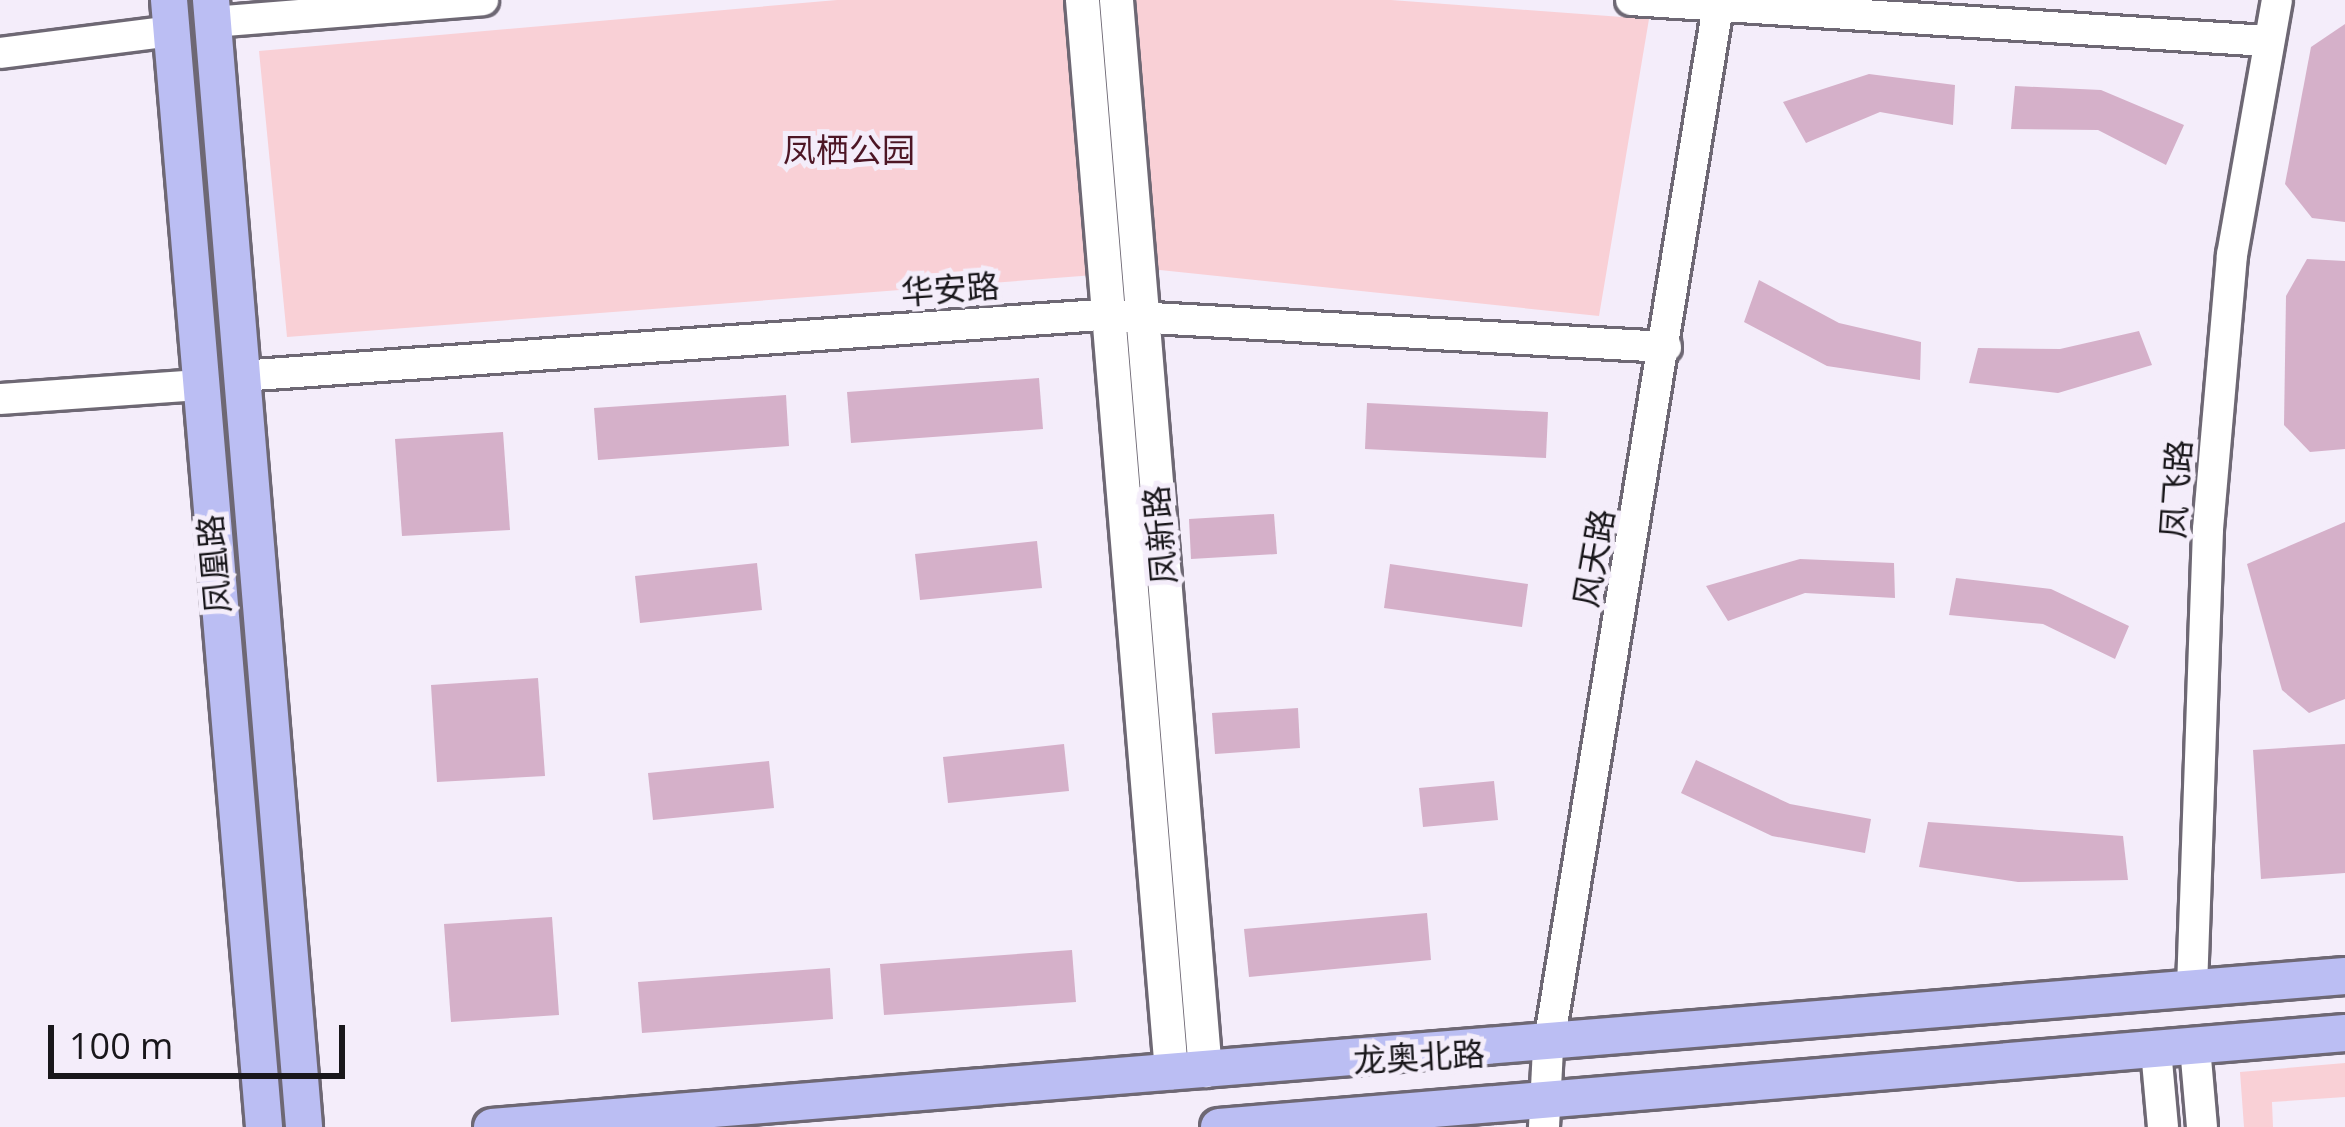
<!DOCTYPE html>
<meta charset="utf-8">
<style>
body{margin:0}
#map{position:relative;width:2345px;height:1127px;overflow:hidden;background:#f4edfa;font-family:"Open Sans","Noto Sans SC",sans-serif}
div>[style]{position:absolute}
.green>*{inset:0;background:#f9d0d6}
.building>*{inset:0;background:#d5b0c9}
.roads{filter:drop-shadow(3px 0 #6e6874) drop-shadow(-3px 0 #6e6874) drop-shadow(0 3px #6e6874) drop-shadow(0 -3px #6e6874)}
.tertiary>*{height:30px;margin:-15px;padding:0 15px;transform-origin:15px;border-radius:15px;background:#fff}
.secondary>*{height:33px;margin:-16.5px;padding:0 16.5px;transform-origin:16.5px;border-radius:16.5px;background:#fff}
.primary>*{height:36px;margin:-18px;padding:0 18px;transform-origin:18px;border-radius:18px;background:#bbbef3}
span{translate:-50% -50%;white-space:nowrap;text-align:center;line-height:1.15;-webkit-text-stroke:10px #f4edfa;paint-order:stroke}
.park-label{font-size:33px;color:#4d1625}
.street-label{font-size:33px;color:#19171b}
.scale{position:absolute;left:48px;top:1025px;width:297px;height:54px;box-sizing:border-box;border:6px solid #19171b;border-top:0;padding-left:15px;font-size:36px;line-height:42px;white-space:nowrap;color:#19171b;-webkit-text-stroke:9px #f4edfa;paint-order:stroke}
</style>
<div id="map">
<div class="green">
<div style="clip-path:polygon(837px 0,1391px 0,1649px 19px,1599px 316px,1160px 270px,287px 337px,259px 51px)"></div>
<div style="clip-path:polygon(2345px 1063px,2345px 1097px,2272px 1102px,2273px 1127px,2244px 1127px,2240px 1072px)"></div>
</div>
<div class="building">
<div style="clip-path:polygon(2345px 24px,2345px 222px,2312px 218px,2285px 184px,2311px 47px)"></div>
<div style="clip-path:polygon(1869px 74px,1955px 85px,1953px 125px,1880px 112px,1806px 143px,1783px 102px)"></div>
<div style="clip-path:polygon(2015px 86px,2101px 90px,2184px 125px,2166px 165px,2098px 130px,2011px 129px)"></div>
<div style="clip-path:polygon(2307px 259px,2345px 261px,2345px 449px,2310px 452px,2284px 425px,2286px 296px)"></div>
<div style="clip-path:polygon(1759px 280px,1839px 323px,1921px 342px,1920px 380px,1827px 366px,1744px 322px)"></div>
<div style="clip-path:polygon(2139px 331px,2152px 365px,2058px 393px,1969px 383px,1978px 348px,2060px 349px)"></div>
<div style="clip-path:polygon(1039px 378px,1043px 429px,851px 443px,847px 392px)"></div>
<div style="clip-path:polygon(786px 395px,789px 446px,598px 460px,594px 408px)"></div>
<div style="clip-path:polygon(1367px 403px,1548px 412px,1546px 458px,1365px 449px)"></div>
<div style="clip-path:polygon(503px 432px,510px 530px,402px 536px,395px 439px)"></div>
<div style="clip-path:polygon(1274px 514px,1277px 554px,1191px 559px,1189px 519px)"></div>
<div style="clip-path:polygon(2345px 522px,2345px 699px,2309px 713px,2282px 690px,2247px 564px)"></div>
<div style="clip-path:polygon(1037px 541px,1042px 588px,920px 600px,915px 554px)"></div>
<div style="clip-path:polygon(1800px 559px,1894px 563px,1895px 598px,1805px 593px,1728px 621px,1706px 586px)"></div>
<div style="clip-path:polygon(757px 563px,762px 610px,640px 623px,635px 576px)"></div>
<div style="clip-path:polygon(1390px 564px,1528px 584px,1522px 627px,1384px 608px)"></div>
<div style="clip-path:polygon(1956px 578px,2051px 589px,2129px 626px,2115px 659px,2043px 624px,1949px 615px)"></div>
<div style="clip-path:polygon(538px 678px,545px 776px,437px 782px,431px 685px)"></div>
<div style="clip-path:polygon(1298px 708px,1300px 748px,1215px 754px,1212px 713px)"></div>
<div style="clip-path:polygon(1064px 744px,1069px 791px,948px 803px,943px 757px)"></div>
<div style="clip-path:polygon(2345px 744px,2345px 873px,2261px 879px,2253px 750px)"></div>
<div style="clip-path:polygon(1696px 760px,1790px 804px,1871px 819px,1865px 853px,1772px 836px,1681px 793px)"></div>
<div style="clip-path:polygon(769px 761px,774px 808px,653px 820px,648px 773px)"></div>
<div style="clip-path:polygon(1494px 781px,1498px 820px,1423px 827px,1419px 788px)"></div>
<div style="clip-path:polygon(1928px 822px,2123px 836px,2128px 880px,2018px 882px,1919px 867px)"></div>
<div style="clip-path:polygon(1427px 913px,1431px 960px,1249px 977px,1244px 929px)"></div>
<div style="clip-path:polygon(552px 917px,559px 1015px,451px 1022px,444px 924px)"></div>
<div style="clip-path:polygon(1072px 950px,1076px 1002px,884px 1015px,880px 964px)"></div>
<div style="clip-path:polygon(830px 968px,833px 1019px,642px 1033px,638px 982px)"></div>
</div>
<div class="roads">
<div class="tertiary">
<div style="left:1631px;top:0;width:637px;rotate:3.69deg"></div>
<div style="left:212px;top:22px;width:272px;rotate:-4.6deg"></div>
<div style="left:0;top:53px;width:173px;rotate:-7.3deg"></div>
<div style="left:240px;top:376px;width:861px;rotate:-4.06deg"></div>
<div style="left:1099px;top:315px;width:568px;rotate:3.23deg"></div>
<div style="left:0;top:399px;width:199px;rotate:-4deg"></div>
<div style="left:2192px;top:988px;width:459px;rotate:-88deg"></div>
<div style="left:2208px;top:529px;width:275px;rotate:-85deg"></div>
<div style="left:2232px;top:255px;width:259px;rotate:-80deg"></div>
<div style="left:2195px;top:1047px;width:80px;rotate:85deg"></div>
<div style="left:2156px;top:1050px;width:77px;rotate:84.8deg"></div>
<div style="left:1544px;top:1127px;width:78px;rotate:-87.1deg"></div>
<div style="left:1548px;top:1049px;width:1063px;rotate:-80.74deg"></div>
</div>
<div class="secondary">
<div style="left:1082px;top:0;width:1076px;rotate:85.25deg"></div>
<div style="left:1116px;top:0;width:1074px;rotate:85.25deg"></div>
</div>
<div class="primary">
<div style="left:169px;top:0;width:1131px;rotate:85.18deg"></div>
<div style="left:211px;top:0;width:1131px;rotate:85.28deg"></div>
<div style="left:492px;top:1127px;width:1859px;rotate:-4.66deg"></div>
<div style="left:1219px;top:1127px;width:1130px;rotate:-4.77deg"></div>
</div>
</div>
<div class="park-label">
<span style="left:849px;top:150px">凤栖公园</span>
</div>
<div class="street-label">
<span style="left:950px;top:289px;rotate:-4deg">华安路</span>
<span style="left:2176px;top:489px;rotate:-86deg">凤飞路</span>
<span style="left:1160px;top:535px;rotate:-95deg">凤新路</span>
<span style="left:1594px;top:558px;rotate:-80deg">风天路</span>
<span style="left:214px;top:564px;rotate:-95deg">凤凰路</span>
<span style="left:1419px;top:1057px;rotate:-3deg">龙奥北路</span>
</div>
<div class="scale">100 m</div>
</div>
